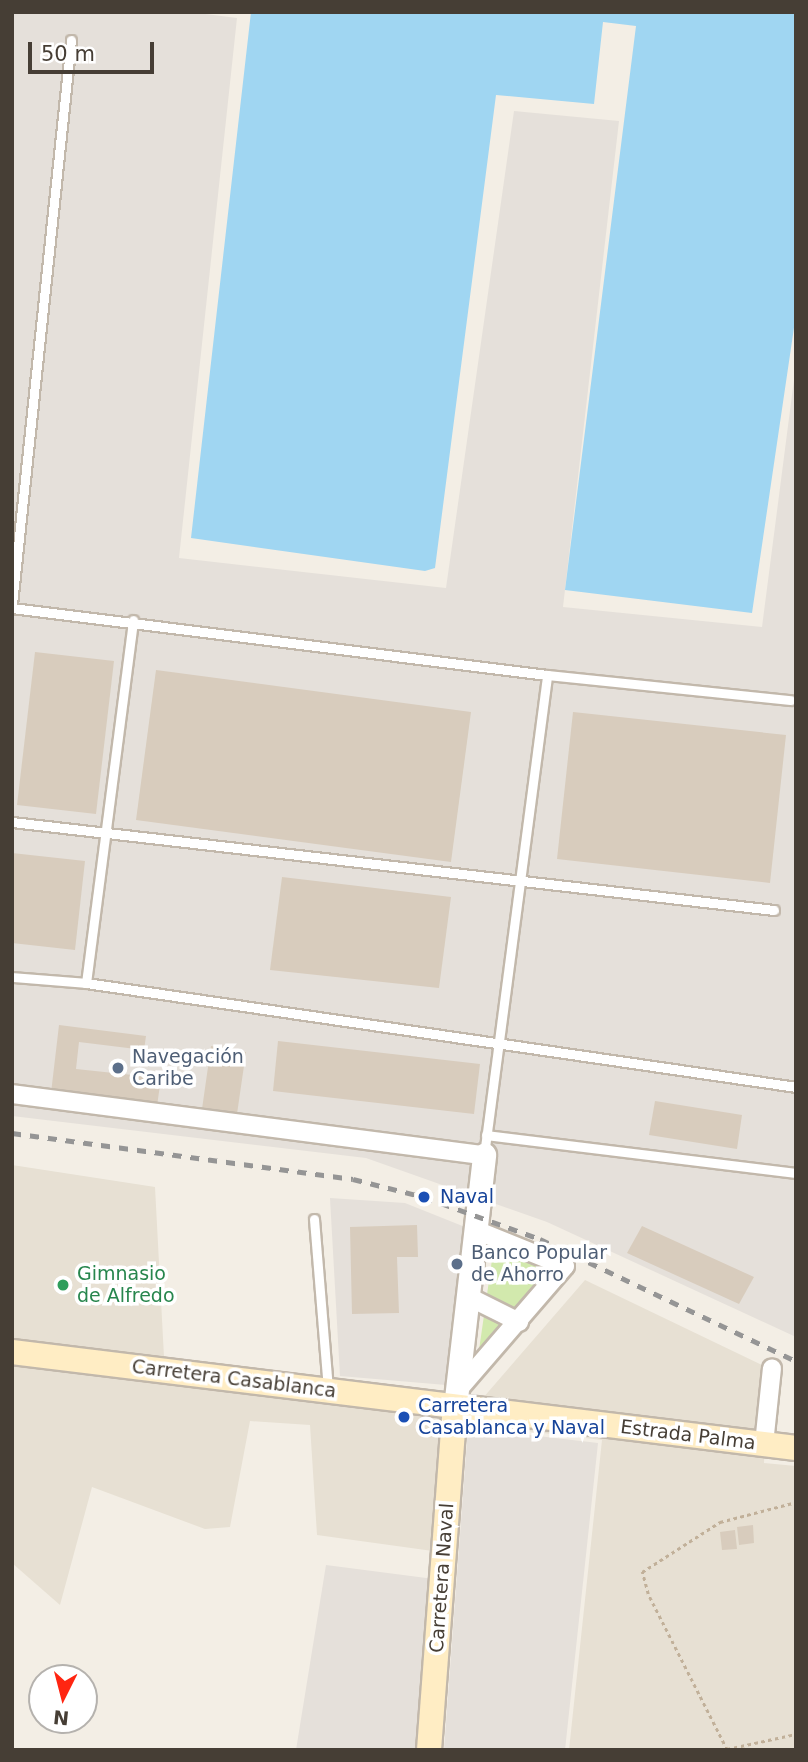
<!DOCTYPE html>
<meta charset="utf-8">
<style>
body{margin:0}
#map{position:relative;width:808px;height:1762px;overflow:hidden;background:#f3eee5;font-family:"DejaVu Sans",sans-serif}
div>[style]{position:absolute}
.residential>*{inset:0;background:#e7e0d3}
.industrial>*{inset:0;background:#e5e0da}
.green>*{inset:0;background:#d2e9ad}
.water>*{inset:0;background:#a0d6f2}
.building>*{inset:0;background:#d8ccbd}
.path>*{height:2.5px;margin-top:-1.25px;transform-origin:0;background:repeating-linear-gradient(90deg,#c1b099 0 3.5px,transparent 0 7px)}
.roads{filter:drop-shadow(2px 0 #c2b8ab) drop-shadow(-2px 0 #c2b8ab) drop-shadow(0 2px #c2b8ab) drop-shadow(0 -2px #c2b8ab)}
.service>*{height:9px;margin:-4.5px;padding:0 4.5px;transform-origin:4.5px;border-radius:4.5px;background:#fff}
.minor>*{height:18px;margin:-9px;padding:0 9px;transform-origin:9px;border-radius:9px;background:#fff}
.tertiary>*{height:23px;margin:-11.5px;padding:0 11.5px;transform-origin:11.5px;border-radius:11.5px;background:#fff}
.secondary>*{height:24px;margin:-12px;padding:0 12px;transform-origin:12px;border-radius:12px;background:#ffedc4}
.rail>*{height:5px;margin-top:-2.5px;transform-origin:0;background:repeating-linear-gradient(90deg,#959595 0 9px,transparent 0 18px)}
.dots>*{width:19px;height:19px;translate:-50% -50%;box-sizing:border-box;border:4px solid #fff;border-radius:50%}
span{translate:-50% -50%;white-space:nowrap;text-align:center;line-height:1.15;-webkit-text-stroke:7px #fff;paint-order:stroke}
.service-label{font-size:19px;color:#4e5e75}
.left{translate:0 -50%;text-align:left}
.transit-label{font-size:19px;color:#164399}
.leisure-label{font-size:19px;color:#27864d}
.street-label{font-size:19px;color:#463e35}
.frame{position:absolute;inset:0;border:14px solid #463e35;pointer-events:none}
.north{position:absolute;left:28px;top:1664px;width:70px;height:70px;box-sizing:border-box;background:#fff;border:2px solid #b5b2ae;border-radius:50%;rotate:186deg;font-size:19px;font-weight:700;line-height:28px;text-align:center;color:#463e35}
.north::after{content:'';display:block;margin:auto;width:24px;height:32px;background:#ff2511;clip-path:polygon(50% 0,100% 100%,50% 72%,0 100%)}
.scale{position:absolute;left:28px;top:42px;width:126px;height:32px;box-sizing:border-box;border:4px solid #463e35;border-top:0;padding-left:9px;font-size:21px;line-height:24px;white-space:nowrap;color:#463e35;-webkit-text-stroke:5px #fff;paint-order:stroke}
</style>
<div id="map">
<div class="residential">
<div style="clip-path:polygon(12px 1165px,155px 1187px,164px 1357px,476px 1406px,585px 1280px,768px 1368px,764px 1463px,796px 1466px,796px 1750px,569px 1750px,602px 1440px,452px 1422px,440px 1552px,317px 1535px,310px 1425px,250px 1421px,230px 1527px,205px 1529px,92px 1487px,60px 1605px,12px 1563px)"></div>
</div>
<div class="industrial">
<div style="clip-path:polygon(12px 12px,190px 12px,237px 18px,179px 558px,446px 588px,514px 111px,619px 121px,563px 607px,762px 627px,796px 364px,796px 1337px,547px 1222px,366px 1158px,12px 1116px)"></div>
<div style="clip-path:polygon(330px 1198px,405px 1203px,465px 1227px,446px 1385px,340px 1376px)"></div>
<div style="clip-path:polygon(468px 1428px,598px 1443px,565px 1750px,444px 1750px)"></div>
<div style="clip-path:polygon(326px 1565px,434px 1579px,418px 1750px,296px 1750px)"></div>
</div>
<div class="green">
<div style="clip-path:polygon(494px 1246px,549px 1269px,478px 1357px)"></div>
</div>
<div class="water">
<div style="clip-path:polygon(251px 12px,796px 12px,796px 314px,752px 613px,565px 590px,636px 26px,603px 22px,594px 104px,496px 95px,435px 568px,425px 571px,191px 538px)"></div>
</div>
<div class="building">
<div style="clip-path:polygon(35px 652px,114px 661px,96px 814px,17px 805px)"></div>
<div style="clip-path:polygon(156px 670px,471px 712px,451px 862px,136px 820px)"></div>
<div style="clip-path:polygon(573px 712px,786px 735px,770px 883px,557px 859px)"></div>
<div style="clip-path:polygon(12px 853px,85px 861px,75px 950px,12px 943px)"></div>
<div style="clip-path:polygon(282px 877px,451px 897px,439px 988px,270px 970px)"></div>
<div style="clip-path:polygon(59px 1025px,146px 1036px,144px 1050px,79px 1042px,76px 1069px,161px 1078px,157px 1106px,51px 1093px)"></div>
<div style="clip-path:polygon(278px 1041px,480px 1064px,474px 1114px,273px 1091px)"></div>
<div style="clip-path:polygon(211px 1046px,246px 1052px,237px 1114px,202px 1109px)"></div>
<div style="clip-path:polygon(655px 1101px,742px 1115px,737px 1149px,649px 1135px)"></div>
<div style="clip-path:polygon(417px 1225px,418px 1257px,397px 1257px,399px 1313px,352px 1314px,350px 1227px)"></div>
<div style="clip-path:polygon(642px 1226px,754px 1277px,739px 1304px,627px 1253px)"></div>
<div style="clip-path:polygon(753px 1525px,754px 1543px,739px 1545px,737px 1527px)"></div>
<div style="clip-path:polygon(735px 1530px,737px 1549px,722px 1550px,720px 1532px)"></div>
</div>
<div class="path">
<div style="left:727px;top:1749px;width:71px;rotate:-12.3deg"></div>
<div style="left:727px;top:1750px;width:175px;rotate:-116.9deg"></div>
<div style="left:648px;top:1594px;width:23px;rotate:-105deg"></div>
<div style="left:642px;top:1572px;width:93px;rotate:-32.7deg"></div>
<div style="left:720px;top:1522px;width:79px;rotate:-14.7deg"></div>
</div>
<div class="roads">
<div class="service">
<div style="left:12px;top:604px;width:567px;rotate:-84.03deg"></div>
<div style="left:12px;top:608px;width:539px;rotate:7.14deg"></div>
<div style="left:547px;top:675px;width:245px;rotate:5.9deg"></div>
<div style="left:12px;top:822px;width:767px;rotate:6.59deg"></div>
<div style="left:12px;top:977px;width:74px;rotate:4.6deg"></div>
<div style="left:86px;top:983px;width:718px;rotate:8.33deg"></div>
<div style="left:86px;top:983px;width:366px;rotate:-82.6deg"></div>
<div style="left:486px;top:1135px;width:312px;rotate:7deg"></div>
<div style="left:484px;top:1155px;width:484px;rotate:-82.5deg"></div>
<div style="left:314px;top:1219px;width:171px;rotate:85.3deg"></div>
</div>
<div class="minor">
<div style="left:12px;top:1094px;width:476px;rotate:7.4deg"></div>
<div style="left:469px;top:1297px;width:56px;rotate:26.6deg"></div>
<div style="left:457px;top:1391px;width:165px;rotate:-49.2deg"></div>
<div style="left:565px;top:1266px;width:94px;rotate:-158.1deg"></div>
<div style="left:764px;top:1444px;width:76px;rotate:-84deg"></div>
</div>
<div class="tertiary">
<div style="left:455px;top:1407px;width:254px;rotate:-83.4deg"></div>
</div>
<div class="secondary">
<div style="left:12px;top:1352px;width:790px;rotate:6.98deg"></div>
<div style="left:429px;top:1750px;width:344px;rotate:-85.7deg"></div>
</div>
</div>
<div class="rail">
<div style="left:12px;top:1133px;width:344px;rotate:7.7deg"></div>
<div style="left:353px;top:1179px;width:73px;rotate:14.2deg"></div>
<div style="left:424px;top:1197px;width:123px;rotate:19.9deg"></div>
<div style="left:540px;top:1239px;width:284px;rotate:25.5deg"></div>
</div>
<div class="dots">
<div style="left:118px;top:1068px;background:#5c6f8a"></div>
<div style="left:424px;top:1197px;background:#1a4fb4"></div>
<div style="left:457px;top:1264px;background:#5c6f8a"></div>
<div style="left:63px;top:1285px;background:#2e9e5b"></div>
<div style="left:404px;top:1417px;background:#1a4fb4"></div>
</div>
<div class="service-label">
<span class="left" style="left:132px;top:1068px">Navegación<br>Caribe</span>
<span class="left" style="left:471px;top:1264px">Banco Popular<br>de Ahorro</span>
</div>
<div class="transit-label">
<span class="left" style="left:440px;top:1197px">Naval</span>
<span class="left" style="left:418px;top:1417px">Carretera<br>Casablanca y Naval</span>
</div>
<div class="leisure-label">
<span class="left" style="left:77px;top:1285px">Gimnasio<br>de Alfredo</span>
</div>
<div class="street-label">
<span style="left:234px;top:1379px;rotate:7deg">Carretera Casablanca</span>
<span style="left:688px;top:1435px;rotate:7deg">Estrada Palma</span>
<span style="left:442px;top:1578px;rotate:-86deg">Carretera Naval</span>
</div>
<div class="frame"></div>
<div class="north">N</div>
<div class="scale">50 m</div>
</div>
